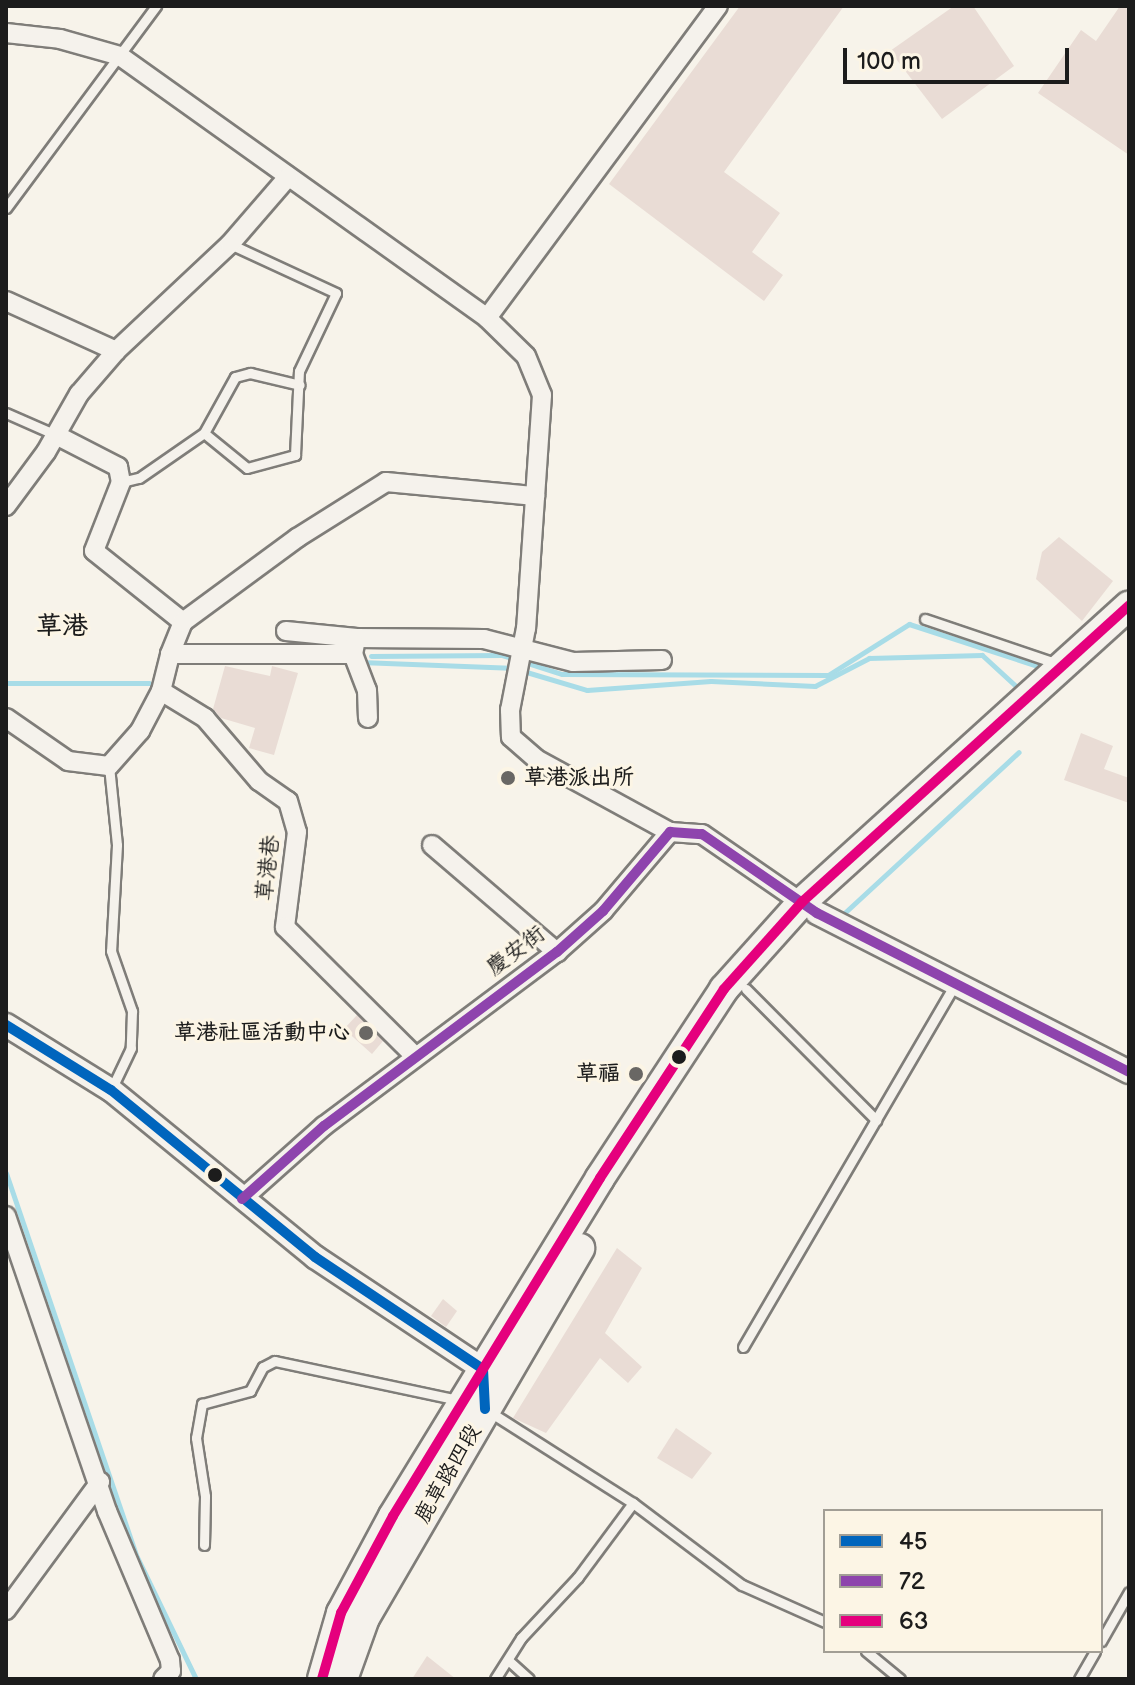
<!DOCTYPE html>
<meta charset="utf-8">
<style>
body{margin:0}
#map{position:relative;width:1135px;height:1685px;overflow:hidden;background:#f7f3ea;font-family:"Balsamiq Sans","LXGW WenKai TC",sans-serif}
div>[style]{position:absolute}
.stream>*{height:5px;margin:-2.5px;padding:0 2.5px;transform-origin:2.5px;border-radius:2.5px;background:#a8dce7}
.building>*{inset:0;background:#e9dcd5}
.roads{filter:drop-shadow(2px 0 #7f7d79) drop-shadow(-2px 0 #7f7d79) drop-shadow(0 2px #7f7d79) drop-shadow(0 -2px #7f7d79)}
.service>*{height:9px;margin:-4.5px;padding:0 4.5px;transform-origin:4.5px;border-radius:4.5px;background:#f5f2ec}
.minor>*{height:18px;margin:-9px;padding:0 9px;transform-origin:9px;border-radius:9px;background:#f5f2ec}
.tertiary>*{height:22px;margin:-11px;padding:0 11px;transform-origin:11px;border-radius:11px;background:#f5f2ec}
.primary>*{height:28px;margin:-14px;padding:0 14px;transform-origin:14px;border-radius:14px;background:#f5f2ec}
.bus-1>*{height:10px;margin:-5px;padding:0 5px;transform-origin:5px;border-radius:5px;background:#0065bd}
.bus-2>*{height:10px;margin:-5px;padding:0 5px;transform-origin:5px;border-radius:5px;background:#8e44ad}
.bus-3>*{height:10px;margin:-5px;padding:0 5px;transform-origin:5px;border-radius:5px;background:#e5007d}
.dots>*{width:22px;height:22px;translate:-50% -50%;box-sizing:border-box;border:4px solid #fcf5e5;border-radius:50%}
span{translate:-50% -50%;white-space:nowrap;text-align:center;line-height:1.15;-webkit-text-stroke:6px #fcf5e5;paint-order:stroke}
.poi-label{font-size:22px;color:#1c1c1c;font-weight:700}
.left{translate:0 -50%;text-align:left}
.right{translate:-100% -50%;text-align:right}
.street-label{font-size:22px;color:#1c1c1c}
.quarter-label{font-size:26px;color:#1c1c1c;font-weight:700}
.frame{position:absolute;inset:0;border:8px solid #1c1c1c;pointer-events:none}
.legend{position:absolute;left:823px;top:1509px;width:280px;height:144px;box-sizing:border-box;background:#fcf5e5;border:2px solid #a29e95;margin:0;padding:10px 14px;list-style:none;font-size:24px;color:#1c1c1c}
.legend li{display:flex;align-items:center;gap:16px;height:40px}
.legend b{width:40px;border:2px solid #a29e95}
.scale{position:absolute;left:843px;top:48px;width:226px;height:36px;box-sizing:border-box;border:4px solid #1c1c1c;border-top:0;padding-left:10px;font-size:24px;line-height:28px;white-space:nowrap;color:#1c1c1c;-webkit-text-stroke:6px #fcf5e5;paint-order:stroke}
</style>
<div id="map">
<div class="stream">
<div style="left:371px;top:656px;width:131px;rotate:-0.4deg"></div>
<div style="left:502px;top:655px;width:63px;rotate:17.6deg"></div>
<div style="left:562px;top:674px;width:266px;rotate:0.2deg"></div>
<div style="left:828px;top:675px;width:96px;rotate:-32.2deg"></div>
<div style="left:909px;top:624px;width:142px;rotate:18.1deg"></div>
<div style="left:360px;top:662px;width:153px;rotate:2.2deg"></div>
<div style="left:523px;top:671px;width:67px;rotate:16.5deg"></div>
<div style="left:587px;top:690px;width:124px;rotate:-4.2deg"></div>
<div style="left:711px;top:681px;width:104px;rotate:2.8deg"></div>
<div style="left:815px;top:686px;width:61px;rotate:-27.4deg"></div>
<div style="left:869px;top:658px;width:113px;rotate:-1.5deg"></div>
<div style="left:982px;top:655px;width:49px;rotate:42.5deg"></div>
<div style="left:6px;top:683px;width:143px"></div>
<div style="left:840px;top:917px;width:243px;rotate:-42.7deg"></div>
<div style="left:6px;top:1173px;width:406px;rotate:71.2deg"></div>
<div style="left:137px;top:1557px;width:136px;rotate:64.2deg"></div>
</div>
<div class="building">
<div style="clip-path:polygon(740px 6px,844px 6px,724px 172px,780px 213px,752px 252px,783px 275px,764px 301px,609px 184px)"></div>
<div style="clip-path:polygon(954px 6px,973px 6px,1014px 66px,942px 119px,890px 51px)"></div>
<div style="clip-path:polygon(1120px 6px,1129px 6px,1129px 155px,1038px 93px,1081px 30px,1096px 41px)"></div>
<div style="clip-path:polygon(1059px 537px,1113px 581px,1082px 621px,1036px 579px,1042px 552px)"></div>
<div style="clip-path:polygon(225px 666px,270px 676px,272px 666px,298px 673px,274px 755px,249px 748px,255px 728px,221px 718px,213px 709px)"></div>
<div style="clip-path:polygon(1081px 733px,1113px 746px,1104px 769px,1129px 778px,1129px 803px,1064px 780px)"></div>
<div style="clip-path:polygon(357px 1015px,383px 1041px,372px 1054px,344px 1029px)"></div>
<div style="clip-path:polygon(617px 1248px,642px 1268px,605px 1333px,642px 1367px,628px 1383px,600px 1358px,546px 1433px,513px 1418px)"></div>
<div style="clip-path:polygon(443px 1299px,457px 1311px,446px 1327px,431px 1316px)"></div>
<div style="clip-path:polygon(676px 1428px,712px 1453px,692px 1479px,657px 1458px)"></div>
<div style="clip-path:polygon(427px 1656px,456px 1679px,412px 1679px)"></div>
</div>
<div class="roads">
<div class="service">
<div style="left:6px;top:208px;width:252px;rotate:-53.4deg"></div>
<div style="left:6px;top:413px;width:55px;rotate:23.7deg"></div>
<div style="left:204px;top:433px;width:64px;rotate:-61deg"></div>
<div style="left:235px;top:377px;width:16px;rotate:-15deg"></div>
<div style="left:250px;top:373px;width:51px;rotate:13.5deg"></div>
<div style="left:121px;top:482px;width:18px;rotate:-13deg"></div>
<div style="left:139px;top:478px;width:79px;rotate:-34.7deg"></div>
<div style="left:204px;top:433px;width:55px;rotate:39.1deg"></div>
<div style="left:247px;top:468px;width:50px;rotate:-15.2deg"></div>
<div style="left:295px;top:455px;width:84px;rotate:-87.3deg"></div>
<div style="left:299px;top:371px;width:86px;rotate:-64.6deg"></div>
<div style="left:336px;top:293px;width:117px;rotate:-155.2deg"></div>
<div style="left:925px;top:619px;width:140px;rotate:18.7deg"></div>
<div style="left:109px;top:766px;width:79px;rotate:84.2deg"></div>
<div style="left:117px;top:845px;width:106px;rotate:93.2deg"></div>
<div style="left:111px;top:951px;width:64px;rotate:70.7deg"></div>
<div style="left:132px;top:1011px;width:37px;rotate:92deg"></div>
<div style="left:131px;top:1048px;width:47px;rotate:115.5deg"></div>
<div style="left:746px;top:989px;width:185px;rotate:45.2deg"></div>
<div style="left:743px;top:1347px;width:420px;rotate:-59.7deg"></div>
<div style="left:490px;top:1412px;width:169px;rotate:32.5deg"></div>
<div style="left:633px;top:1503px;width:136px;rotate:37deg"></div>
<div style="left:742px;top:1585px;width:91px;rotate:24deg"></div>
<div style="left:204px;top:1545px;width:49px;rotate:-88.8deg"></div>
<div style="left:205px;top:1496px;width:59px;rotate:-98.8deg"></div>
<div style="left:196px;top:1438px;width:35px;rotate:-80deg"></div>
<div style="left:202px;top:1404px;width:50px;rotate:-15.2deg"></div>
<div style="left:250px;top:1391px;width:27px;rotate:-62deg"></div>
<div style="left:263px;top:1367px;width:13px;rotate:-27deg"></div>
<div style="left:275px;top:1361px;width:187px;rotate:12deg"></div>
<div style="left:1101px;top:1641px;width:56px;rotate:-60.3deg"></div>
<div style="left:866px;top:1651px;width:44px;rotate:39.5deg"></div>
<div style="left:508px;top:1660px;width:28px;rotate:42deg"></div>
<div style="left:495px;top:1679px;width:49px;rotate:-57.6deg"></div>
<div style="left:521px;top:1638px;width:83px;rotate:-46.9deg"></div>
<div style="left:578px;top:1577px;width:92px;rotate:-53.4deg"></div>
<div style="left:1079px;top:1679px;width:32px;rotate:-60deg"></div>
</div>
<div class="minor">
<div style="left:6px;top:33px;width:54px;rotate:6.3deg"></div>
<div style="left:60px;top:39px;width:62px;rotate:15.8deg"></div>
<div style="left:120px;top:56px;width:451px;rotate:35.5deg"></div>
<div style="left:487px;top:318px;width:54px;rotate:44.3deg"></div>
<div style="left:526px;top:356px;width:42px;rotate:67.7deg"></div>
<div style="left:542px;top:395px;width:234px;rotate:93.9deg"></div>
<div style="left:526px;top:628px;width:84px;rotate:101deg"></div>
<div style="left:510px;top:710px;width:27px;rotate:88deg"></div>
<div style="left:511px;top:737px;width:33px;rotate:41deg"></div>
<div style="left:536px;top:759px;width:153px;rotate:28.6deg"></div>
<div style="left:6px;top:301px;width:121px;rotate:24.4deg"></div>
<div style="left:116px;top:351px;width:156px;rotate:-43.2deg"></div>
<div style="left:230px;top:244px;width:89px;rotate:-49.1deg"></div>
<div style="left:487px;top:318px;width:388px;rotate:-53.5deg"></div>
<div style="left:56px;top:435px;width:70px;rotate:27.3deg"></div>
<div style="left:118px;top:467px;width:15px;rotate:79deg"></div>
<div style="left:121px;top:482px;width:74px;rotate:111.4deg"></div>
<div style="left:94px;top:551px;width:114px;rotate:38.6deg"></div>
<div style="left:6px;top:506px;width:67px;rotate:-53.5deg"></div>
<div style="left:46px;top:452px;width:67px;rotate:-60.4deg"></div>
<div style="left:79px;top:394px;width:57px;rotate:-49.3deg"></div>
<div style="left:286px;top:631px;width:71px;rotate:5.6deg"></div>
<div style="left:357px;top:638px;width:127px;rotate:0.5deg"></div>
<div style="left:484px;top:639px;width:92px;rotate:14.5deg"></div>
<div style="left:573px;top:662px;width:89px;rotate:-1.3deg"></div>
<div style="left:355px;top:644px;width:10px;rotate:101deg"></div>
<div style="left:353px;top:654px;width:39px;rotate:69deg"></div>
<div style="left:367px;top:690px;width:28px;rotate:88deg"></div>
<div style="left:170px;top:654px;width:35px;rotate:-68deg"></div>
<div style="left:183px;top:622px;width:142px;rotate:-36.4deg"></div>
<div style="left:297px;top:538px;width:105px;rotate:-32.2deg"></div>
<div style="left:386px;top:482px;width:150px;rotate:5.4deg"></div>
<div style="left:161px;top:691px;width:52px;rotate:31.5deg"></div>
<div style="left:205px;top:718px;width:83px;rotate:49.4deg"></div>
<div style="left:259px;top:781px;width:35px;rotate:35deg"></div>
<div style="left:288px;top:801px;width:32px;rotate:74deg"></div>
<div style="left:297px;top:832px;width:96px;rotate:97.2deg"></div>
<div style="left:285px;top:927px;width:183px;rotate:44.8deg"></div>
<div style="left:6px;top:718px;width:75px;rotate:34.7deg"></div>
<div style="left:68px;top:761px;width:41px;rotate:7deg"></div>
<div style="left:109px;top:766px;width:47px;rotate:-48.5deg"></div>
<div style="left:140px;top:731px;width:45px;rotate:-62.3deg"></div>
<div style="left:161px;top:691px;width:38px;rotate:-76deg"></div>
<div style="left:170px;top:654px;width:183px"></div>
<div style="left:432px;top:845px;width:165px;rotate:40.6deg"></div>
<div style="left:242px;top:1199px;width:110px;rotate:-41.7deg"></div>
<div style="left:324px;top:1126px;width:291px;rotate:-36.8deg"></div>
<div style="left:557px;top:952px;width:62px;rotate:-41.7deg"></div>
<div style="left:603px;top:911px;width:104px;rotate:-49.7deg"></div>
<div style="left:670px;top:832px;width:32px;rotate:4deg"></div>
<div style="left:702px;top:834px;width:129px;rotate:34.6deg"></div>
<div style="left:6px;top:1216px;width:312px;rotate:71.1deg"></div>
<div style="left:107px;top:1511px;width:162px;rotate:67.1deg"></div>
<div style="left:170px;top:1660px;width:11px;rotate:85deg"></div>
<div style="left:171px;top:1671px;width:11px;rotate:135deg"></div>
<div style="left:6px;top:1610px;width:159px;rotate:-53.7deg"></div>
</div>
<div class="tertiary">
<div style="left:817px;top:913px;width:350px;rotate:27deg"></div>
<div style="left:6px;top:1025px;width:123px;rotate:31.8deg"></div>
<div style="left:111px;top:1090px;width:264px;rotate:39.3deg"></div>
<div style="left:315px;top:1257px;width:202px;rotate:33.7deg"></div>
<div style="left:483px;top:1369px;width:15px;rotate:86deg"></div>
</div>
<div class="primary">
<div style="left:322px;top:1679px;width:69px;rotate:-73.9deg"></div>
<div style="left:341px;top:1613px;width:110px;rotate:-61.8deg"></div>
<div style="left:393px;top:1516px;width:396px;rotate:-58.5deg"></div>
<div style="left:600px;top:1178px;width:226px;rotate:-56.7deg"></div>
<div style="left:724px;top:989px;width:117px;rotate:-48.1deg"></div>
<div style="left:802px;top:902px;width:441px;rotate:-42.2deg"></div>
<div style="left:343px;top:1679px;width:65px;rotate:-70.2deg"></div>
<div style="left:365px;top:1618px;width:428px;rotate:-59.8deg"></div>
</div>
</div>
<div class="bus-1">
<div style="left:6px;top:1025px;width:123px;rotate:31.8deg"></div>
<div style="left:111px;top:1090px;width:264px;rotate:39.3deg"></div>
<div style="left:315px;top:1257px;width:202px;rotate:33.7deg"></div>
<div style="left:483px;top:1369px;width:40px;rotate:87.1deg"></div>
</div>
<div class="bus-2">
<div style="left:242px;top:1199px;width:110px;rotate:-41.7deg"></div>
<div style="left:324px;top:1126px;width:291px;rotate:-36.8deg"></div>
<div style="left:557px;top:952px;width:62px;rotate:-41.7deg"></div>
<div style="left:603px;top:911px;width:104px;rotate:-49.7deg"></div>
<div style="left:670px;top:832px;width:32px;rotate:4deg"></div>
<div style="left:702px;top:834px;width:140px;rotate:34.5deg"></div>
<div style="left:817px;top:913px;width:350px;rotate:27deg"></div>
</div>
<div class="bus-3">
<div style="left:322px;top:1679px;width:69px;rotate:-73.9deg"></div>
<div style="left:341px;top:1613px;width:110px;rotate:-61.8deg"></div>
<div style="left:393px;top:1516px;width:396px;rotate:-58.5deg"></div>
<div style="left:600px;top:1178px;width:226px;rotate:-56.7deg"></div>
<div style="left:724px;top:989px;width:117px;rotate:-48.1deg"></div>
<div style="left:802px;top:902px;width:441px;rotate:-42.2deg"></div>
</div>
<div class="dots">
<div style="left:508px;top:778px;background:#696764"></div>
<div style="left:366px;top:1033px;background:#696764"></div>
<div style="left:679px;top:1057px;background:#1c1c1c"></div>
<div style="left:636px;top:1074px;background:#696764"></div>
<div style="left:215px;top:1175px;background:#1c1c1c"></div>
</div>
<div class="poi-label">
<span class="left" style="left:524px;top:778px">草港派出所</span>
<span class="right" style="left:350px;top:1033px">草港社區活動中心</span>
<span class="right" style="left:620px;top:1074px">草福</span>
</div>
<div class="street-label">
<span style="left:268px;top:868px;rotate:-84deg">草港巷</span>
<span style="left:516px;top:951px;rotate:-37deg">慶安街</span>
<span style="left:448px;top:1474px;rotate:-60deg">鹿草路四段</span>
</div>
<div class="quarter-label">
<span style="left:62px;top:627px">草港</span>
</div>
<div class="frame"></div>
<ul class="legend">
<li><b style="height:10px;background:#0065bd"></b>45</li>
<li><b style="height:10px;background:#8e44ad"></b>72</li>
<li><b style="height:10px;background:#e5007d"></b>63</li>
</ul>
<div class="scale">100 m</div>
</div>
